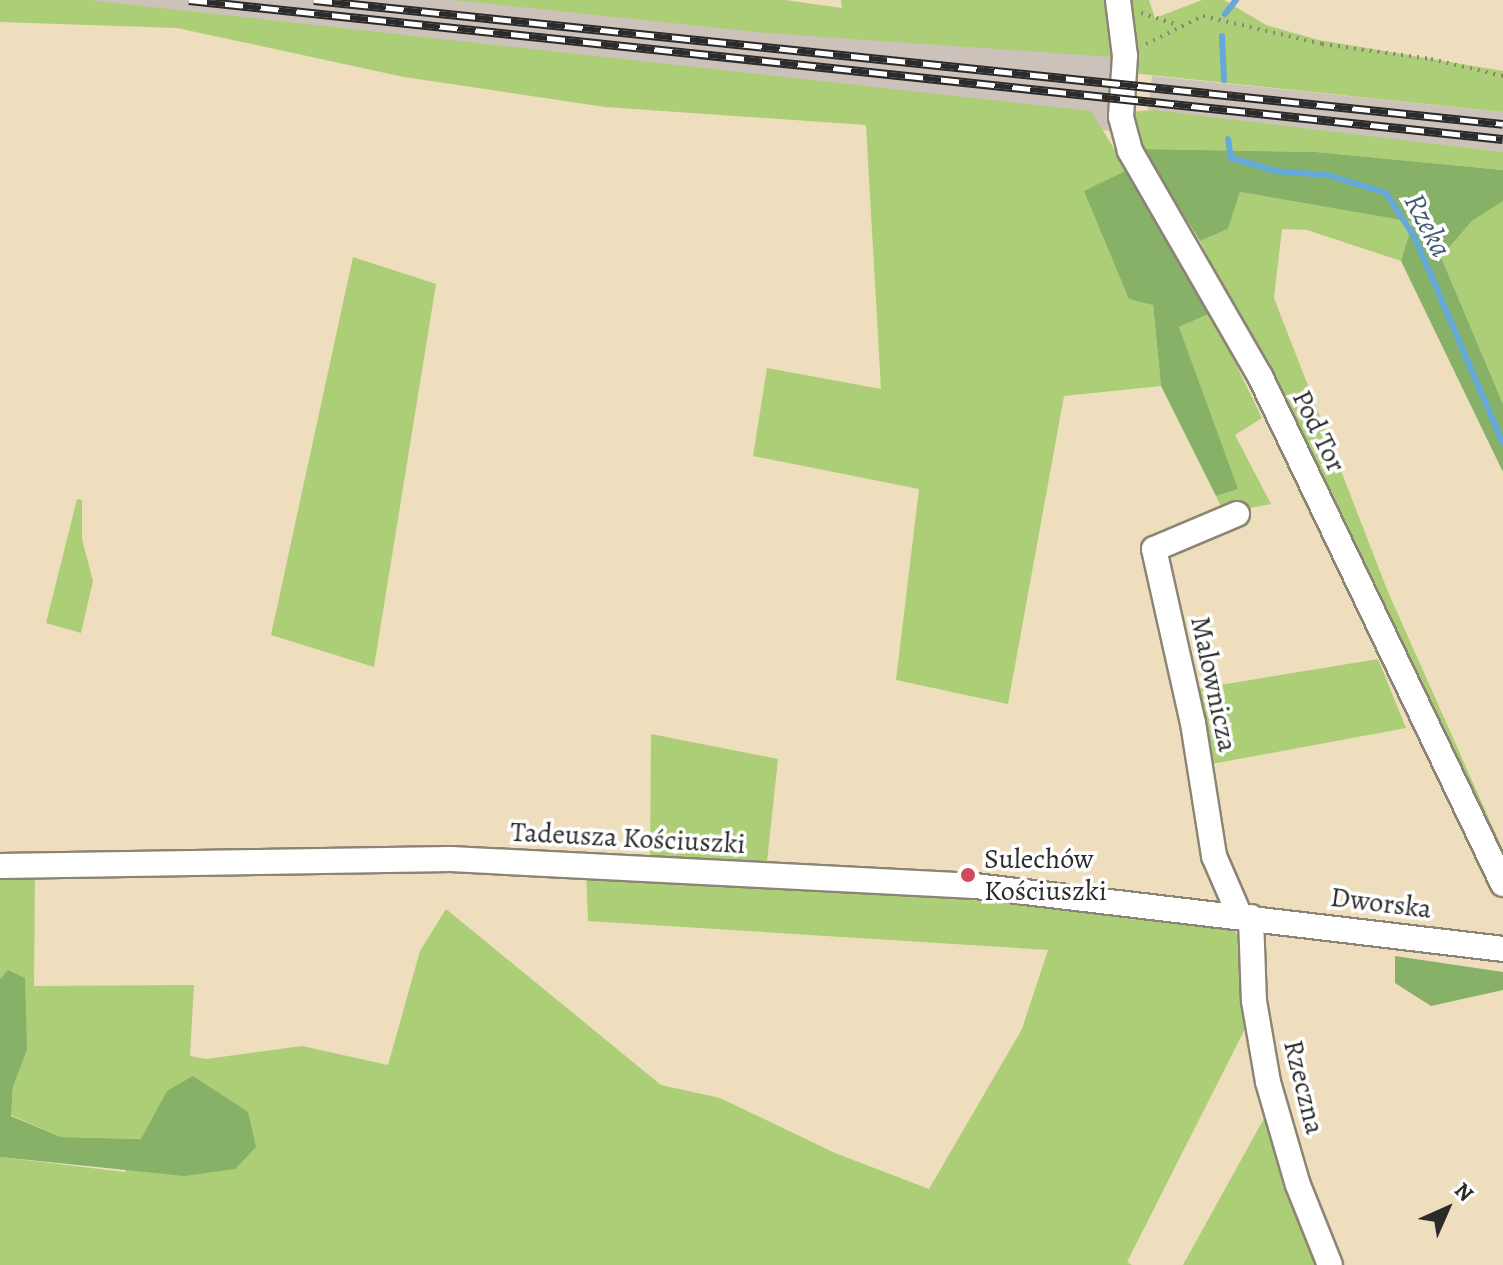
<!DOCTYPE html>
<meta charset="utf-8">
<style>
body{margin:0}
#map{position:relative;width:1503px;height:1265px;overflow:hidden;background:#eedebd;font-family:Alegreya,serif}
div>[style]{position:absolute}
.industrial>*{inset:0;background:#ccc2b9}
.green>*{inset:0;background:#abce77}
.forest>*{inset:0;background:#88b168}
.stream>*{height:6px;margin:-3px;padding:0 3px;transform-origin:3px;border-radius:3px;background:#65a8da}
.path>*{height:4px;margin-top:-2px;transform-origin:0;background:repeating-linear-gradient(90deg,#8c8474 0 2px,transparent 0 8px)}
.roads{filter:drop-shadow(2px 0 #8c8474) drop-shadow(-2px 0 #8c8474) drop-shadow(0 2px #8c8474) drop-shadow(0 -2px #8c8474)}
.minor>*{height:24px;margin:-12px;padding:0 12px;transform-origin:12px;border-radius:12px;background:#fff}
.rail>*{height:9px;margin-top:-4.5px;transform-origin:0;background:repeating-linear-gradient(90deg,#fff 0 18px,#2b2b2b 0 36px);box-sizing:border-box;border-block:2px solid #2b2b2b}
.dots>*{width:22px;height:22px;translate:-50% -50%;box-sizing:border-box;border:4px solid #fff;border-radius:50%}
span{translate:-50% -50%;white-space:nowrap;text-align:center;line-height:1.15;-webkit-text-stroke:7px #fff;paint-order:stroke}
.street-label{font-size:28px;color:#2b2b2b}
.poi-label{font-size:28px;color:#2b2b2b}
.left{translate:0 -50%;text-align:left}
.water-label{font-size:30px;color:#425d71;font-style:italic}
.north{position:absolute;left:1407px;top:1169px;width:80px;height:80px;-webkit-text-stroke:6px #fff;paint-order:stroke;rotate:45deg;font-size:22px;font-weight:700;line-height:32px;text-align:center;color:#2b2b2b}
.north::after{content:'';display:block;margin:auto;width:28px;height:36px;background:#2b2b2b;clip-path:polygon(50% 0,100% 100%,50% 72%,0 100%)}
</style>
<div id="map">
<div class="industrial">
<div style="clip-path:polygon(0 0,613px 0,908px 29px,1112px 57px,1112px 131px)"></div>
<div style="clip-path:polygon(1152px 76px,1503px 112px,1503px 152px,1148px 110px)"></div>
</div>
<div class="green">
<div style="clip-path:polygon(0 0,88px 0,1091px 111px,1127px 170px,1085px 191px,1153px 305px,1161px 386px,1064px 396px,1008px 704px,896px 680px,919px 489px,753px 456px,767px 368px,881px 389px,866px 125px,605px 107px,404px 77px,177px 28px,0 22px)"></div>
<div style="clip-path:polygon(453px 0,785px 0,842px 8px,841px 0,1106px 0,1112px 57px,767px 33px)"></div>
<div style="clip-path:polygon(1128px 0,1149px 0,1155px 18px,1202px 0,1224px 0,1266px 25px,1319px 40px,1503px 71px,1503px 112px,1131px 73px)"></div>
<div style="clip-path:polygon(1154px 110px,1503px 152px,1503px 170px,1316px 152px,1143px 149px,1129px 112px)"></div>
<div style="clip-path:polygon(1240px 192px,1414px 222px,1401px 261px,1307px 230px,1282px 229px,1274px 298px,1388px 592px,1503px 850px,1503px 867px,1326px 488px,1200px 241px,1228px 229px)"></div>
<div style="clip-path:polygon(1503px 201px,1503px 404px,1441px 257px,1472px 221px)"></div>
<div style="clip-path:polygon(353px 257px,436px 284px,374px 667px,271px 635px)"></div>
<div style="clip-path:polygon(1211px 313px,1262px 418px,1235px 435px,1271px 504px,1224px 513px,1216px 496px,1237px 489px,1179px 327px)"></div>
<div style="clip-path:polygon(77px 499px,82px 500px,82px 539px,93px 581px,81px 633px,46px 623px)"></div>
<div style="clip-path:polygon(1378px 659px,1406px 728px,1206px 765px,1190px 690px)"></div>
<div style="clip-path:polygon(651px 734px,778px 759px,766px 871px,650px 869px)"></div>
<div style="clip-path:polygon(586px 871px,1210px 918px,1232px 925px,1244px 948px,1249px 1021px,1127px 1262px,1132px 1265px,0 1265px,0 1157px,125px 1172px,145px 1139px,61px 1137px,11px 1115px,13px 1087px,27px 1050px,8px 971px,0 979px,0 872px,35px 872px,34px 986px,194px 985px,190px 1056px,206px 1059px,302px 1046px,388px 1065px,420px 951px,446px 909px,661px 1085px,720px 1098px,835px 1153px,929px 1189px,1022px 1029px,1048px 950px,588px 921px)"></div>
<div style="clip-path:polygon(1267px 1113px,1283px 1186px,1315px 1265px,1183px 1265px)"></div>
</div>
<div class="forest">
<div style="clip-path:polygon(1143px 149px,1316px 152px,1503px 170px,1503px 201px,1472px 221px,1441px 257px,1503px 404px,1503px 472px,1401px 261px,1413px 222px,1240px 192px,1228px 229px,1200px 241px)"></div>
<div style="clip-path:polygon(1127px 170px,1211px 313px,1179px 327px,1238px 489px,1216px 496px,1161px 386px,1153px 305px,1129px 299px,1084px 191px)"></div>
<div style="clip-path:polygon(1395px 956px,1503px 972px,1503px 990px,1431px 1006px,1395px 983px)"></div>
<div style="clip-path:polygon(8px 970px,25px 978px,27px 1050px,13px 1087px,11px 1116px,61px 1137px,141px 1139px,167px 1091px,193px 1076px,248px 1112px,256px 1147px,235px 1169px,184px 1176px,0 1157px,0 979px)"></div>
</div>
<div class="stream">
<div style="left:1225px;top:14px;width:18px;rotate:-52deg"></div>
<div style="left:1222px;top:36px;width:44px;rotate:87.4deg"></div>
<div style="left:1228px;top:139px;width:19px;rotate:81deg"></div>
<div style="left:1231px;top:158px;width:47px;rotate:16.1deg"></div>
<div style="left:1276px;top:171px;width:52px;rotate:4.4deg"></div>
<div style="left:1328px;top:175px;width:61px;rotate:17.2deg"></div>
<div style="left:1386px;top:193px;width:54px;rotate:57.2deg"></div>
<div style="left:1415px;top:238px;width:223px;rotate:66.8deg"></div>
</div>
<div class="path">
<div style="left:1141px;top:13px;width:38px;rotate:18deg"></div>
<div style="left:1146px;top:44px;width:64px;rotate:-26.2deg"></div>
<div style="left:1203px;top:16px;width:122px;rotate:13.2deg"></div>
<div style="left:1322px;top:44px;width:110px;rotate:7.8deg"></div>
<div style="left:1431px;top:59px;width:74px;rotate:13.3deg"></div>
</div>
<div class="roads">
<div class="minor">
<div style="left:1118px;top:0;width:56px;rotate:82.9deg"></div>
<div style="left:1125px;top:56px;width:61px;rotate:93.8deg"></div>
<div style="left:1121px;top:117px;width:35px;rotate:75deg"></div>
<div style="left:1130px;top:151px;width:260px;rotate:60deg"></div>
<div style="left:1260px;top:376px;width:563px;rotate:64.44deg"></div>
<div style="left:1237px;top:514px;width:90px;rotate:157.1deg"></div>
<div style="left:1154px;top:549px;width:178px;rotate:77.4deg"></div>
<div style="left:1193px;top:723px;width:135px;rotate:81deg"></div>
<div style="left:1214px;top:856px;width:65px;rotate:66.6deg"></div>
<div style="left:0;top:866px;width:451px;rotate:-0.9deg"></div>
<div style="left:451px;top:859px;width:525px;rotate:2.95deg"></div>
<div style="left:975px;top:886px;width:532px;rotate:6.8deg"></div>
<div style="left:1251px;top:917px;width:84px;rotate:88deg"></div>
<div style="left:1254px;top:1001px;width:82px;rotate:80.2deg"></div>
<div style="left:1268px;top:1082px;width:107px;rotate:73.8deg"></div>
<div style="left:1298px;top:1185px;width:86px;rotate:68.2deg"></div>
</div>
</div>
<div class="rail">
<div style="left:189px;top:0;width:1321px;rotate:6.04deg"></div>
<div style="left:314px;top:0;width:1195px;rotate:5.95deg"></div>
</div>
<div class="dots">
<div style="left:968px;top:875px;background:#d1495b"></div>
</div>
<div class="street-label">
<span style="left:1319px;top:431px;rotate:64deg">Pod Tor</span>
<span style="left:1214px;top:684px;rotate:78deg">Malownicza</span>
<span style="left:628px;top:838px;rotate:3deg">Tadeusza Kościuszki</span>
<span style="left:1381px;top:903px;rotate:7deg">Dworska</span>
<span style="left:1304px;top:1087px;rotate:76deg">Rzeczna</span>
</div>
<div class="poi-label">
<span class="left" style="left:984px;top:875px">Sulechów<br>Kościuszki</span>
</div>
<div class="water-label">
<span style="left:1428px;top:225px;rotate:62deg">Rzeka</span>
</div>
<div class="north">N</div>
</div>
